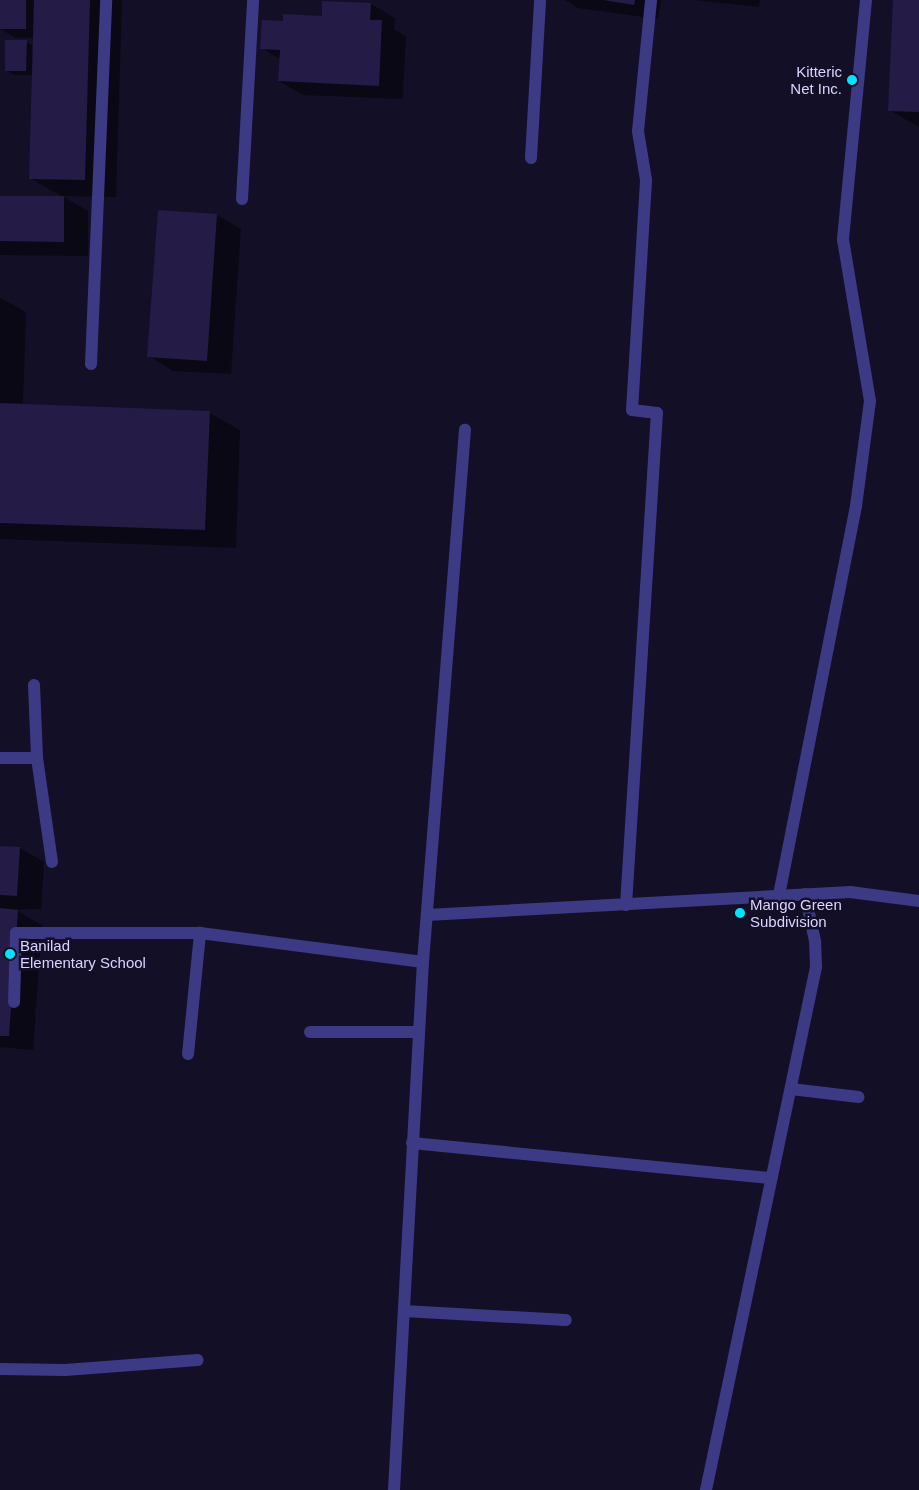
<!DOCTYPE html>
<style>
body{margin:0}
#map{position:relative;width:919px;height:1490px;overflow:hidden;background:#130f26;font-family:Helvetica,sans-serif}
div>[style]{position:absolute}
.shadow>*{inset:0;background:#0007}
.building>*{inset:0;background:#241b47}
.lane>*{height:12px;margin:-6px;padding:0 6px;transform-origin:6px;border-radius:6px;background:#3d3a85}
.street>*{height:12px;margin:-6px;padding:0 6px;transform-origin:6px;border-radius:6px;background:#3d3a85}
.dots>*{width:14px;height:14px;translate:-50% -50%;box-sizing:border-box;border:2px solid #130f26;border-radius:50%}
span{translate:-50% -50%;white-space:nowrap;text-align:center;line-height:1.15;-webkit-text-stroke:5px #130f26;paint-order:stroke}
.poi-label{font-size:15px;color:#d9d4ff}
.right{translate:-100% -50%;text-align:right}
.left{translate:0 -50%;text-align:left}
</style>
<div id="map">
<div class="shadow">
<div style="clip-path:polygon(0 0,122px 0,116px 197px,61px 196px,30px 178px,33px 75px,14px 75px,6px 70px,26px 42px,34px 46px,34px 38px,16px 38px,0 29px)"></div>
<div style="clip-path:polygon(565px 0,661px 0,658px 19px,578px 8px)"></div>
<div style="clip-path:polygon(694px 0,760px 0,759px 7px)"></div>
<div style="clip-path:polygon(894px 0,919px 0,919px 127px,889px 110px)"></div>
<div style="clip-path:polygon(371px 4px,395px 18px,394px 29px,406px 36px,403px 99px,303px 95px,279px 81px,280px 59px,261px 48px,284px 22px,323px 17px)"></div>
<div style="clip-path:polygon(0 197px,64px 197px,88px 211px,88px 256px,0 255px)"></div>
<div style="clip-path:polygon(217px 215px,241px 229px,231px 374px,173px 371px,149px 356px)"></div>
<div style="clip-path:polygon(0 298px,26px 312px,23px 405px,210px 413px,240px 430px,236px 548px,0 539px)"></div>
<div style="clip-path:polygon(0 847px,20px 848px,44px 862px,41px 909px,0 910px,17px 911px,42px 925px,33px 1050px,0 1047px)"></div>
</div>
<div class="building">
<div style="clip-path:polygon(0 0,26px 0,26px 29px,0 29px)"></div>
<div style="clip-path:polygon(34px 0,90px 0,85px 180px,29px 179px)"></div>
<div style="clip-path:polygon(603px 0,635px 0,634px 5px)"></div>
<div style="clip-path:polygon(893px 0,919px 0,919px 112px,888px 111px)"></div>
<div style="clip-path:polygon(322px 1px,371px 3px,370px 20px,382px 20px,379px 86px,278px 81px,280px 50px,260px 49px,262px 20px,283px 21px,283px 14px,322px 16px)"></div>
<div style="clip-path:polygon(5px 40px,27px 40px,26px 71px,5px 71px)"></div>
<div style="clip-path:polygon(0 196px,64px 196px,64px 242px,0 241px)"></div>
<div style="clip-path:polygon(158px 210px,217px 214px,207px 361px,147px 357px)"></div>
<div style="clip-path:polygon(0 403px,210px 411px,205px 530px,0 523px)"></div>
<div style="clip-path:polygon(0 846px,20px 847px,17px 896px,0 895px)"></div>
<div style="clip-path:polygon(0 908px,18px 910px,9px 1036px,0 1036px)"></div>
</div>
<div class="lane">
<div style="left:531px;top:158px;width:158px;rotate:-86.7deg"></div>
<div style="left:242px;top:199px;width:199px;rotate:-86.8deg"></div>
<div style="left:91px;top:364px;width:364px;rotate:-87.6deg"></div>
<div style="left:626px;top:905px;width:493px;rotate:-86.4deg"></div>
<div style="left:657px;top:413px;width:25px;rotate:-173deg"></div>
<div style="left:632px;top:410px;width:230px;rotate:-86.5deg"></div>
<div style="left:646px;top:180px;width:50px;rotate:-99.3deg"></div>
<div style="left:638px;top:131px;width:132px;rotate:-84.3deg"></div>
<div style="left:310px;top:1032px;width:109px"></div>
<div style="left:188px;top:1054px;width:122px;rotate:-84.3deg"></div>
<div style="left:791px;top:1089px;width:68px;rotate:6.7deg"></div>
<div style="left:404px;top:1311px;width:162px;rotate:3.2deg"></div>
<div style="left:0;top:1369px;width:65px;rotate:0.9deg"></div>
<div style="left:65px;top:1370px;width:133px;rotate:-4.3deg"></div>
</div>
<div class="street">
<div style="left:34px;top:685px;width:73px;rotate:87.6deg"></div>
<div style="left:37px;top:758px;width:105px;rotate:81.8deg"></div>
<div style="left:0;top:758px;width:37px"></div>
<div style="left:779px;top:895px;width:397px;rotate:-78.8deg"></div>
<div style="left:856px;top:506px;width:106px;rotate:-82.4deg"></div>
<div style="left:870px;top:401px;width:164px;rotate:-99.5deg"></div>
<div style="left:843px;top:239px;width:240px;rotate:-84.5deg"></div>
<div style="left:427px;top:915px;width:424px;rotate:-3.1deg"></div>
<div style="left:850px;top:892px;width:70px;rotate:7.4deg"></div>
<div style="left:14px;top:1002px;width:69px;rotate:-88.3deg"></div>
<div style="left:16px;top:933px;width:184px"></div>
<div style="left:200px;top:933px;width:225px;rotate:7.4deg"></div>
<div style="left:412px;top:1143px;width:361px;rotate:5.6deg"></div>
<div style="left:394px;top:1490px;width:529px;rotate:-86.86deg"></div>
<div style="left:423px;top:962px;width:534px;rotate:-85.49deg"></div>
<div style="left:706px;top:1490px;width:534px;rotate:-78.12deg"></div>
<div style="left:816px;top:967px;width:26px;rotate:-92deg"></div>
<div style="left:815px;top:941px;width:48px;rotate:-102deg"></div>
</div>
<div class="dots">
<div style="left:852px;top:80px;background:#00e5ff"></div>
<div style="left:740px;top:913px;background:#00e5ff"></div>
<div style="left:10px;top:954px;background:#00e5ff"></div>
</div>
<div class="poi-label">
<span class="right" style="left:842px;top:80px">Kitteric<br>Net Inc.</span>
<span class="left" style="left:750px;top:913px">Mango Green<br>Subdivision</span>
<span class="left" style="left:20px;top:954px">Banilad<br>Elementary School</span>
</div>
</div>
